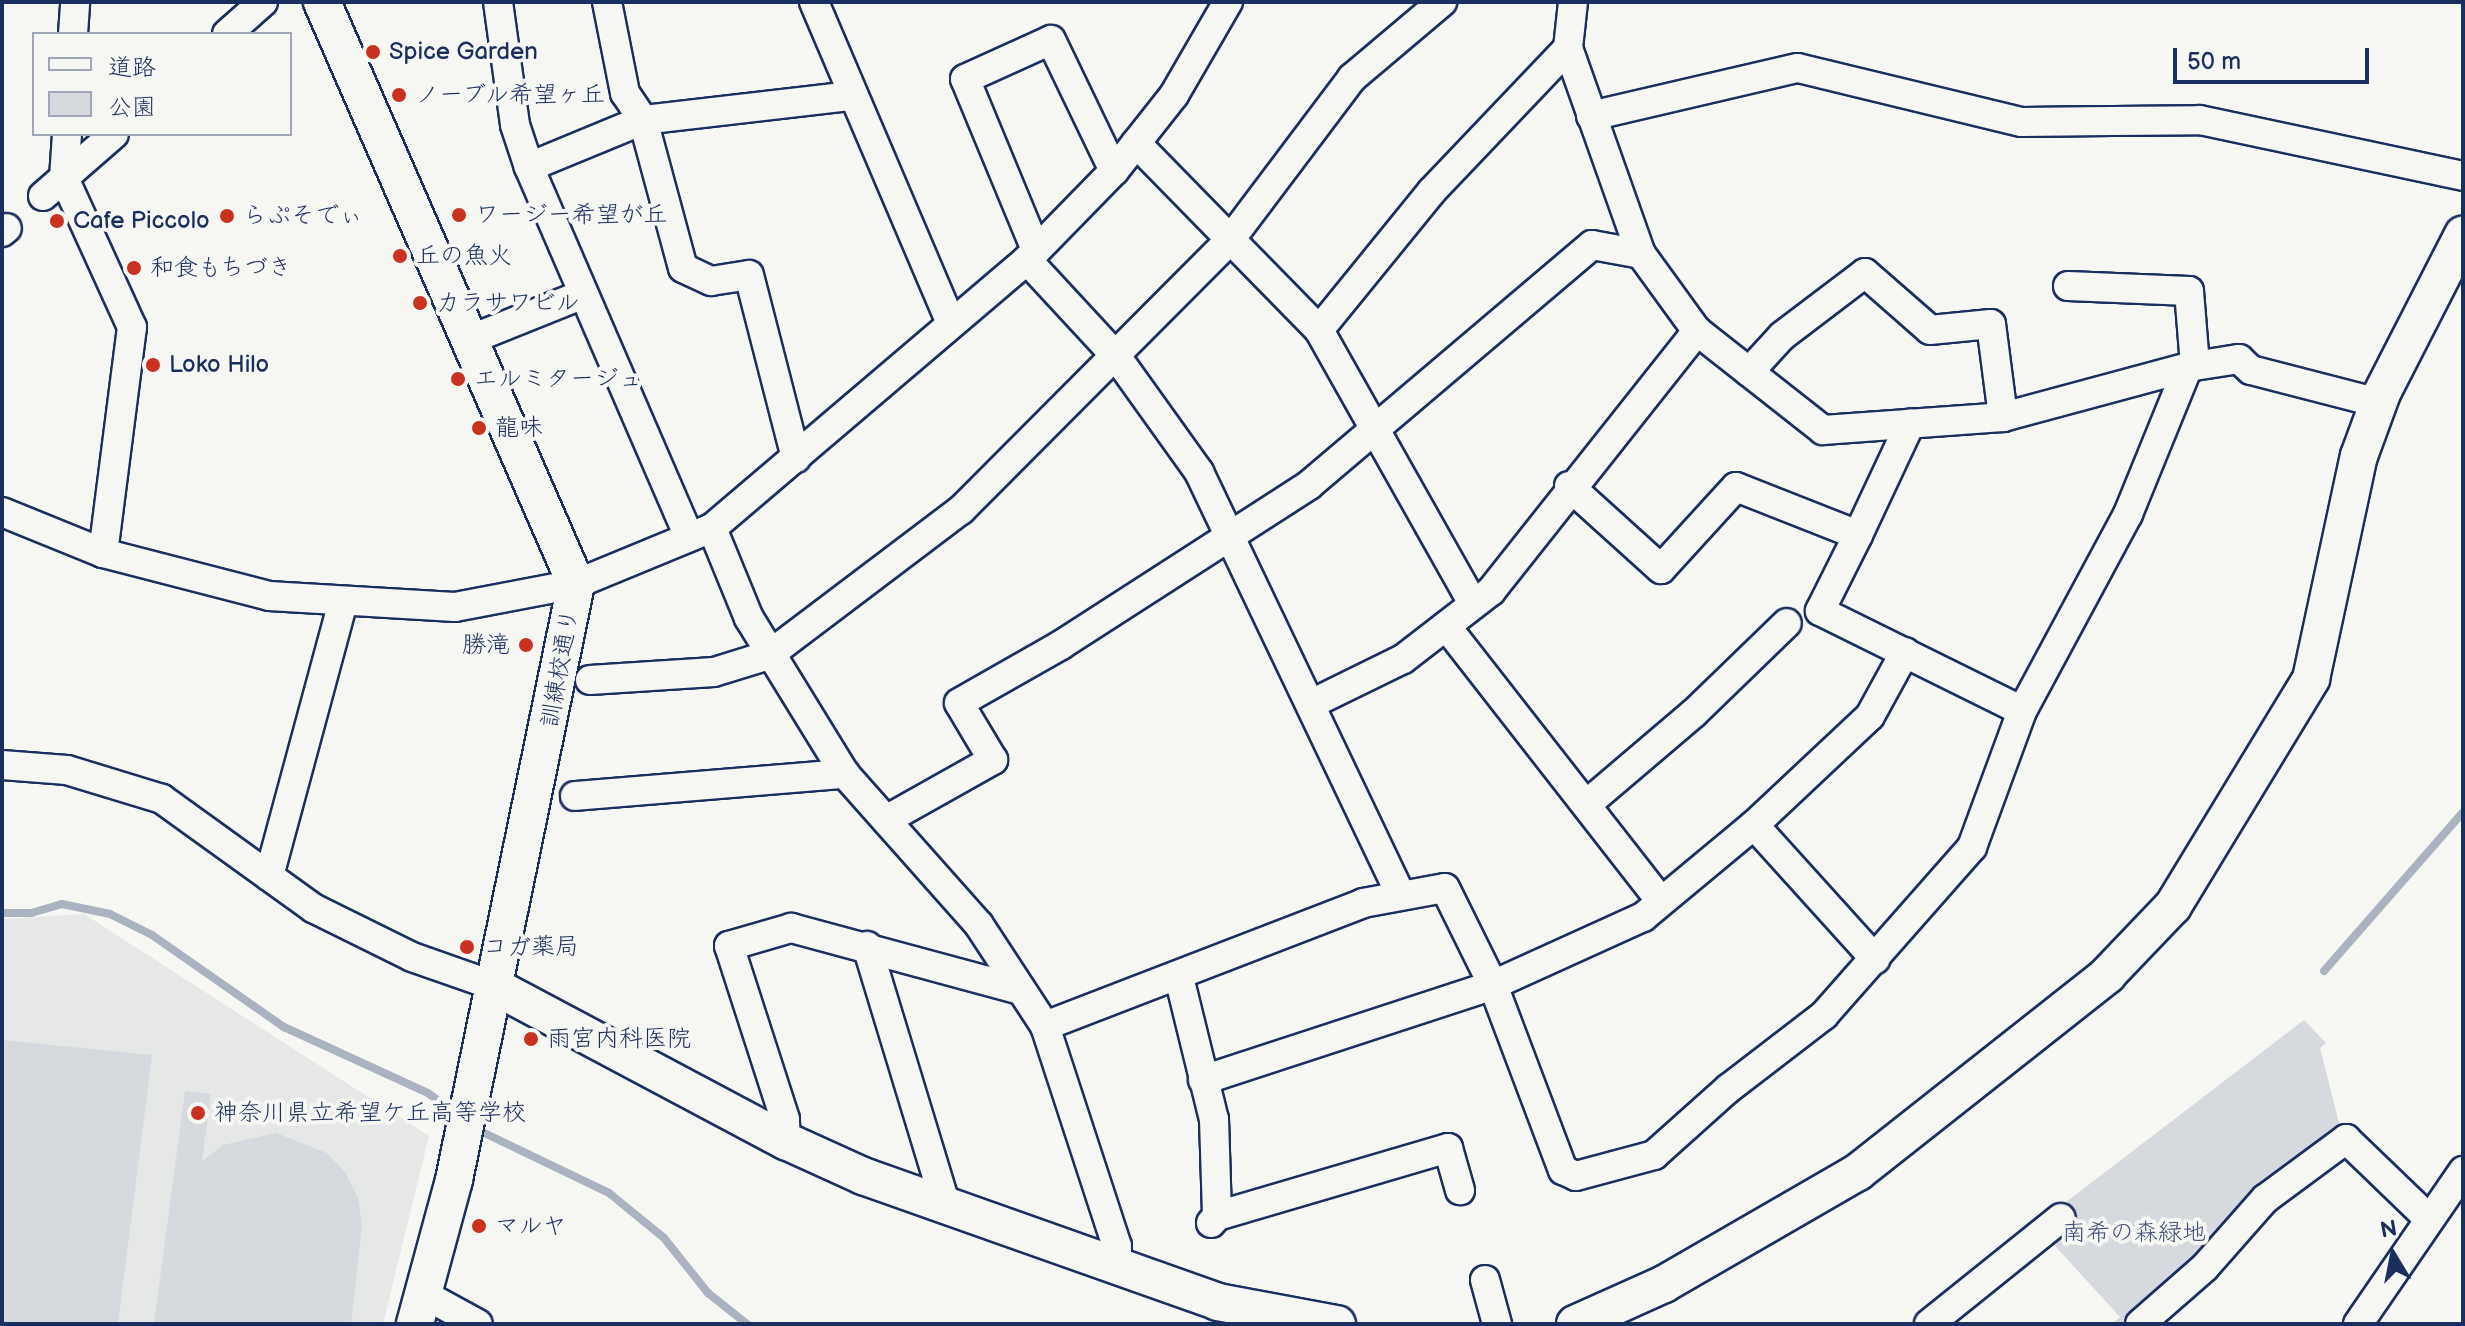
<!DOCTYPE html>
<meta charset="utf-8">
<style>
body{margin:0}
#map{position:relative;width:2465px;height:1326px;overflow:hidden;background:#f6f6f2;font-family:"Balsamiq Sans","Klee One",sans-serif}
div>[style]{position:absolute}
.built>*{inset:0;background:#e6e7e7}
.green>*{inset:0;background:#d6d9dd}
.stream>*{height:8px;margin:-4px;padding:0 4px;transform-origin:4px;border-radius:4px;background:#abb2c0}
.roads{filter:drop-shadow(2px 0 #1b2f5e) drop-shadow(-2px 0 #1b2f5e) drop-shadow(0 2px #1b2f5e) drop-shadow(0 -2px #1b2f5e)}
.minor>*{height:28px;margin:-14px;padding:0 14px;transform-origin:14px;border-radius:14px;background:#f6f6f2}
.tertiary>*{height:36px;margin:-18px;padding:0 18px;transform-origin:18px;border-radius:18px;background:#f6f6f2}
.dots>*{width:22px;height:22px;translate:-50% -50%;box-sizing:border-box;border:4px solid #f6f6f2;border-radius:50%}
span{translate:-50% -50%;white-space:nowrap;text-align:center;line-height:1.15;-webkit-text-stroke:8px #f6f6f2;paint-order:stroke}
.poi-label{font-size:24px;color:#1b2f5e}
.left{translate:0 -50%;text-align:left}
.right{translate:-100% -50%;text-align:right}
.street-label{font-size:24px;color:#1b2f5e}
.park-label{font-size:24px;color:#405177}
.frame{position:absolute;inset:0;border:4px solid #1b2f5e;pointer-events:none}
.legend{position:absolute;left:32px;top:32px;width:260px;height:104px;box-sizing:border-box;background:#f6f6f2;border:2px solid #9ea6b7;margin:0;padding:10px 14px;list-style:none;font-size:24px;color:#1b2f5e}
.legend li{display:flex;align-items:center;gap:16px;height:40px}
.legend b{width:40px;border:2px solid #9ea6b7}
.north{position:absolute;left:2353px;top:1214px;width:80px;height:80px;-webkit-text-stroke:6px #f6f6f2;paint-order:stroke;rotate:350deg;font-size:22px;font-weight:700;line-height:32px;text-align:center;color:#1b2f5e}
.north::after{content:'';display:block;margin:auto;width:28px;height:36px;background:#1b2f5e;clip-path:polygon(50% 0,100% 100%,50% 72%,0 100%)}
.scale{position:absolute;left:2173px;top:48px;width:196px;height:36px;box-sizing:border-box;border:4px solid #1b2f5e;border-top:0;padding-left:10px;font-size:24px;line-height:28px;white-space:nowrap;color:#1b2f5e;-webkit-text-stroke:6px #f6f6f2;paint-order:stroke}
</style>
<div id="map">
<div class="built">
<div style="clip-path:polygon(84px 914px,429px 1136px,383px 1324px,2px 1324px,2px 919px)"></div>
</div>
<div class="green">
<div style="clip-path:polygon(2304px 1020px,2326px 1043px,2320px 1048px,2340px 1127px,2127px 1324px,2112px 1324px,2120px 1317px,2036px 1225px)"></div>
<div style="clip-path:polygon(2px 1040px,152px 1055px,118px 1324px,2px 1324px)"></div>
<div style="clip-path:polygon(185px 1091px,211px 1094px,202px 1161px,223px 1145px,276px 1133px,327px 1153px,346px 1173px,358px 1198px,362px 1225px,351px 1324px,154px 1324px)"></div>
</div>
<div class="stream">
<div style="left:2px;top:913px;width:29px"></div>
<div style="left:31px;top:913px;width:32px;rotate:-16deg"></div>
<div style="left:62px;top:904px;width:49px;rotate:11.8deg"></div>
<div style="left:110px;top:914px;width:47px;rotate:26.6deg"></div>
<div style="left:152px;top:935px;width:161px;rotate:34.9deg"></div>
<div style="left:284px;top:1027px;width:158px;rotate:24.6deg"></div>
<div style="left:428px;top:1093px;width:39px;rotate:37deg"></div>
<div style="left:2324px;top:971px;width:211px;rotate:-48.8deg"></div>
<div style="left:476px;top:1129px;width:148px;rotate:25.7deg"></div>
<div style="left:609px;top:1193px;width:71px;rotate:39.3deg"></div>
<div style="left:664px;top:1238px;width:70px;rotate:51.3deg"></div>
<div style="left:708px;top:1293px;width:50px;rotate:38.5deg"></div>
</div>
<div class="roads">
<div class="minor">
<div style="left:498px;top:2px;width:124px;rotate:82.1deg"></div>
<div style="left:515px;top:125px;width:44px;rotate:71.6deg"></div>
<div style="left:529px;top:167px;width:403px;rotate:66.6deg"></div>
<div style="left:607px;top:2px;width:93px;rotate:78.8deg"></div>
<div style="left:625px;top:93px;width:32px;rotate:56deg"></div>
<div style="left:643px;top:120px;width:153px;rotate:74.9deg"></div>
<div style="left:683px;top:268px;width:31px;rotate:25deg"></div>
<div style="left:711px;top:281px;width:38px;rotate:-9deg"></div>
<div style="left:749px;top:275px;width:189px;rotate:75.6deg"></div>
<div style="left:814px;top:2px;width:349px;rotate:66.9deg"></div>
<div style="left:1573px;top:2px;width:46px;rotate:96.2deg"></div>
<div style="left:1568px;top:48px;width:219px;rotate:70.5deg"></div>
<div style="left:73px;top:34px;width:32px;rotate:-86deg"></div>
<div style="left:227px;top:34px;width:48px;rotate:-41.6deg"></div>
<div style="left:1591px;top:116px;width:212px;rotate:-13.1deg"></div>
<div style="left:1798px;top:68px;width:230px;rotate:13.6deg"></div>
<div style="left:2022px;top:122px;width:178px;rotate:-0.6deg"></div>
<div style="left:2200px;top:120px;width:269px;rotate:12deg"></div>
<div style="left:67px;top:134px;width:44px;rotate:93.9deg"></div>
<div style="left:64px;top:178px;width:164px;rotate:65.5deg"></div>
<div style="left:132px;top:327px;width:228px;rotate:97.3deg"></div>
<div style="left:1136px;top:143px;width:262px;rotate:45.6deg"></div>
<div style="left:1319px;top:330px;width:312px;rotate:60.6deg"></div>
<div style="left:529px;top:167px;width:123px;rotate:-22.4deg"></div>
<div style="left:643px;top:120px;width:209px;rotate:-6.6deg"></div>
<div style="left:43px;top:196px;width:94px;rotate:-41.1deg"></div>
<div style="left:2px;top:232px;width:6px;rotate:-39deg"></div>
<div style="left:1036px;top:250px;width:185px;rotate:-112.5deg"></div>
<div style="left:965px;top:79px;width:94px;rotate:-24.4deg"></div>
<div style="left:1051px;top:40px;width:145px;rotate:64.3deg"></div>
<div style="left:1027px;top:260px;width:131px;rotate:47.2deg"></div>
<div style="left:1116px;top:356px;width:143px;rotate:54.4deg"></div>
<div style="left:1199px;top:472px;width:467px;rotate:64.5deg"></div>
<div style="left:2068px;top:286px;width:121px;rotate:2.4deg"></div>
<div style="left:2189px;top:291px;width:75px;rotate:85.4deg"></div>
<div style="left:1319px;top:330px;width:179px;rotate:-50.9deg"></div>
<div style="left:1432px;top:191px;width:197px;rotate:-46.4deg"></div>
<div style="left:469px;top:340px;width:121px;rotate:-21.9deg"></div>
<div style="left:1749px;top:372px;width:49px;rotate:-47.5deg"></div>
<div style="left:1782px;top:336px;width:104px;rotate:-37.2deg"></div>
<div style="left:1865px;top:273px;width:86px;rotate:41.2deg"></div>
<div style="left:1930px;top:330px;width:61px;rotate:-5.6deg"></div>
<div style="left:1991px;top:324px;width:94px;rotate:82.6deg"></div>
<div style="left:1569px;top:486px;width:124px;rotate:42.1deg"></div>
<div style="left:1661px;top:569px;width:111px;rotate:-47.6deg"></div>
<div style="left:1736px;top:487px;width:131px;rotate:21.5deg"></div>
<div style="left:1858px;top:535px;width:85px;rotate:116.6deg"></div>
<div style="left:1820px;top:611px;width:225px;rotate:26.3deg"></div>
<div style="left:2px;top:512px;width:109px;rotate:22.1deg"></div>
<div style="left:103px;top:553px;width:171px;rotate:14.5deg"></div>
<div style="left:269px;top:596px;width:186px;rotate:3.4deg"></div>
<div style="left:455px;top:607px;width:123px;rotate:-10.8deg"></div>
<div style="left:576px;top:584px;width:147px;rotate:-22.4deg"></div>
<div style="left:712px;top:528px;width:414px;rotate:-40.4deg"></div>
<div style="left:1027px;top:260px;width:124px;rotate:-45.7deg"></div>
<div style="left:1114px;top:171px;width:97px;rotate:-51.7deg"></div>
<div style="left:1174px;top:95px;width:108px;rotate:-59.9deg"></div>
<div style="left:712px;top:528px;width:97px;rotate:67.7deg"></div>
<div style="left:749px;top:618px;width:183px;rotate:58.4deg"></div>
<div style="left:845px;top:774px;width:202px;rotate:48.4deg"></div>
<div style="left:979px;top:925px;width:121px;rotate:56.8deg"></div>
<div style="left:1045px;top:1026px;width:231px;rotate:71.9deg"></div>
<div style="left:1117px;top:1246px;width:21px;rotate:90deg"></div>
<div style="left:1858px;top:535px;width:123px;rotate:-64.9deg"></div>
<div style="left:1446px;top:626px;width:349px;rotate:52deg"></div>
<div style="left:590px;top:680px;width:124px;rotate:-3.7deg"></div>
<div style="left:714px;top:672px;width:58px;rotate:-17.2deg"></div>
<div style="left:769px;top:655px;width:241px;rotate:-37.1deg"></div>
<div style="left:961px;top:510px;width:381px;rotate:-45.1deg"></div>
<div style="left:1230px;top:240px;width:203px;rotate:-53deg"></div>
<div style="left:1352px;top:78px;width:118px;rotate:-40.2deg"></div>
<div style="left:1311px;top:704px;width:102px;rotate:-26.1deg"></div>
<div style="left:1403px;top:659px;width:111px;rotate:-37.7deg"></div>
<div style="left:1491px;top:591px;width:332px;rotate:-51.6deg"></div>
<div style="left:2px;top:765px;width:65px;rotate:4.4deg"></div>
<div style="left:67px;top:770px;width:99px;rotate:17deg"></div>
<div style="left:162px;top:799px;width:186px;rotate:35.8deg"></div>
<div style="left:313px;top:908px;width:110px;rotate:26.3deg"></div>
<div style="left:412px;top:957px;width:85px;rotate:19.3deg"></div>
<div style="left:575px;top:796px;width:271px;rotate:-4.7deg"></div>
<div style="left:1587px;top:804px;width:140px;rotate:-40.4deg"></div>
<div style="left:1694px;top:713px;width:129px;rotate:-44.1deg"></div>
<div style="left:886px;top:820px;width:123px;rotate:-29.3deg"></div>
<div style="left:993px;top:760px;width:66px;rotate:-120.8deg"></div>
<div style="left:959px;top:703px;width:117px;rotate:-29.6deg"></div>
<div style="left:1061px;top:645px;width:295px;rotate:-32.8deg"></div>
<div style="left:1309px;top:485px;width:371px;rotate:-40.3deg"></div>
<div style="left:1592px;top:245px;width:50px;rotate:10.4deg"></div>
<div style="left:1641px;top:254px;width:95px;rotate:54deg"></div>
<div style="left:1697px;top:331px;width:160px;rotate:38.2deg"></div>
<div style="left:1823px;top:430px;width:180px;rotate:-4.1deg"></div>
<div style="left:2003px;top:417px;width:192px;rotate:-15.1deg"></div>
<div style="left:2188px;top:367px;width:52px;rotate:-8.9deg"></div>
<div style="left:2239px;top:359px;width:16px;rotate:43deg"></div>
<div style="left:2251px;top:370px;width:132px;rotate:14.5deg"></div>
<div style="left:1754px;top:825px;width:181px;rotate:47.9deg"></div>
<div style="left:269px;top:876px;width:284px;rotate:-74.9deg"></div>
<div style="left:867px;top:946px;width:272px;rotate:73.1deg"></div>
<div style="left:1179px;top:977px;width:146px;rotate:76.2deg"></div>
<div style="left:1214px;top:1119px;width:97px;rotate:88.2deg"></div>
<div style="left:1045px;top:1026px;width:341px;rotate:-21.1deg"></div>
<div style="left:1363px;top:903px;width:83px;rotate:-10.4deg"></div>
<div style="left:1445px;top:888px;width:108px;rotate:63.7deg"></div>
<div style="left:1493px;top:985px;width:198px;rotate:69.3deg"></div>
<div style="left:1563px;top:1170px;width:14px;rotate:25deg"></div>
<div style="left:1576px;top:1176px;width:81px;rotate:-15.1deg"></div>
<div style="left:1654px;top:1155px;width:101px;rotate:-41.8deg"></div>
<div style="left:1729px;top:1088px;width:120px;rotate:-37.5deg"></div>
<div style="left:1824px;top:1015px;width:224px;rotate:-48.6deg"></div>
<div style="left:1972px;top:847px;width:145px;rotate:-69.8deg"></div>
<div style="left:2022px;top:711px;width:224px;rotate:-61.7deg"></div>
<div style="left:2128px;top:514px;width:159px;rotate:-67.8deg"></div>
<div style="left:1203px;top:1080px;width:305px;rotate:-18.1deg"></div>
<div style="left:1493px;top:985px;width:165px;rotate:-24.4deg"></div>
<div style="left:1643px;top:917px;width:144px;rotate:-39.7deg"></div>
<div style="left:1754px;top:825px;width:159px;rotate:-43.2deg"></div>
<div style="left:1870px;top:716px;width:73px;rotate:-61.3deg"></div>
<div style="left:786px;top:1141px;width:22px;rotate:-93deg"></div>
<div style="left:785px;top:1119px;width:182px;rotate:-107.9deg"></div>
<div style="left:729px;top:946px;width:65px;rotate:-16.2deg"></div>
<div style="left:791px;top:928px;width:237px;rotate:15.1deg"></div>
<div style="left:1211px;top:1223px;width:9px;rotate:-49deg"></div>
<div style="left:1217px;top:1216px;width:241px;rotate:-16.4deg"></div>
<div style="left:1448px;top:1148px;width:44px;rotate:74.1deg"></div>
<div style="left:1485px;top:1280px;width:46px;rotate:74.7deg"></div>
<div style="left:425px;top:1295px;width:60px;rotate:28.7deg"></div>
<div style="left:1929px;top:1324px;width:169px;rotate:-38.8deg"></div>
<div style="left:2140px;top:1324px;width:86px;rotate:-41.2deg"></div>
<div style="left:2205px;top:1267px;width:91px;rotate:-48.6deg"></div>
<div style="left:2265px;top:1199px;width:101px;rotate:-36.5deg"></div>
<div style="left:2346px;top:1139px;width:114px;rotate:43.9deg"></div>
<div style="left:2358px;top:1324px;width:186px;rotate:-55.5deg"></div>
</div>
<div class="tertiary">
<div style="left:322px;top:2px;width:635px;rotate:66.42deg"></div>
<div style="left:576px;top:584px;width:608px;rotate:101.57deg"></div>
<div style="left:454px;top:1180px;width:149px;rotate:105.2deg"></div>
<div style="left:492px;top:985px;width:333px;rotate:28deg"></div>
<div style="left:786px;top:1141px;width:85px;rotate:24.4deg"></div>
<div style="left:863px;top:1176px;width:377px;rotate:19.5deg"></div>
<div style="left:1218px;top:1302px;width:121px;rotate:10.5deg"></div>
<div style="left:1575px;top:1324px;width:98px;rotate:-24.2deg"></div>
<div style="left:1664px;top:1284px;width:224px;rotate:-30deg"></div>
<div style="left:1858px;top:1172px;width:318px;rotate:-38.3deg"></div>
<div style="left:2107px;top:975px;width:95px;rotate:-46.3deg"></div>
<div style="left:2173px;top:906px;width:266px;rotate:-58.7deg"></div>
<div style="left:2311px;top:679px;width:228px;rotate:-77.9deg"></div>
<div style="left:2359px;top:456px;width:67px;rotate:-69.9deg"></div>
<div style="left:2382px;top:393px;width:178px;rotate:-62.9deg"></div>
</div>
</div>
<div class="dots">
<div style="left:373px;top:52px;background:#c8321e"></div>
<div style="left:399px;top:95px;background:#c8321e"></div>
<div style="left:459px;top:215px;background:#c8321e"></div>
<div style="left:227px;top:216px;background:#c8321e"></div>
<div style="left:57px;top:221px;background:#c8321e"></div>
<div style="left:400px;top:256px;background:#c8321e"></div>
<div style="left:134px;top:268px;background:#c8321e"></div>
<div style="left:420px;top:303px;background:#c8321e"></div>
<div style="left:153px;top:365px;background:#c8321e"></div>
<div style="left:458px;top:379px;background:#c8321e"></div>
<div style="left:479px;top:428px;background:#c8321e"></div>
<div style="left:526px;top:645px;background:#c8321e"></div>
<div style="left:467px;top:947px;background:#c8321e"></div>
<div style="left:531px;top:1039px;background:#c8321e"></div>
<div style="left:198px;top:1113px;background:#c8321e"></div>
<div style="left:479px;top:1226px;background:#c8321e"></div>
</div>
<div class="poi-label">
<span class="left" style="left:389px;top:52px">Spice Garden</span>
<span class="left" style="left:415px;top:95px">ノーブル希望ヶ丘</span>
<span class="left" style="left:475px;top:215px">ワージー希望が丘</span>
<span class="left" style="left:243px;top:216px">らぷそでぃ</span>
<span class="left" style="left:73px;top:221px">Cafe Piccolo</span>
<span class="left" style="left:416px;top:256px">丘の魚火</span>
<span class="left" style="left:150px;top:268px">和食もちづき</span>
<span class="left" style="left:436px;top:303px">カラサワビル</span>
<span class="left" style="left:169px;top:365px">Loko Hilo</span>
<span class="left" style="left:474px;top:379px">エルミタージュ</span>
<span class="left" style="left:495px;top:428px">龍味</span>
<span class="right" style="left:510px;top:645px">勝滝</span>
<span class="left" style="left:483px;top:947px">コガ薬局</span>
<span class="left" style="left:547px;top:1039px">雨宮内科医院</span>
<span class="left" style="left:214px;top:1113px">神奈川県立希望ケ丘高等学校</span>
<span class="left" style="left:495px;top:1226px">マルヤ</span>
</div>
<div class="street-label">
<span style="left:560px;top:668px;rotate:-80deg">訓練校通り</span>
</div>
<div class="park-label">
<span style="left:2134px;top:1233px">南希の森緑地</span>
</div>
<div class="frame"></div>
<ul class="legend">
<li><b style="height:10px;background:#f6f6f2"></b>道路</li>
<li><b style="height:22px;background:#d6d9dd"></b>公園</li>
</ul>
<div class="north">N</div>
<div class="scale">50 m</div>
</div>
